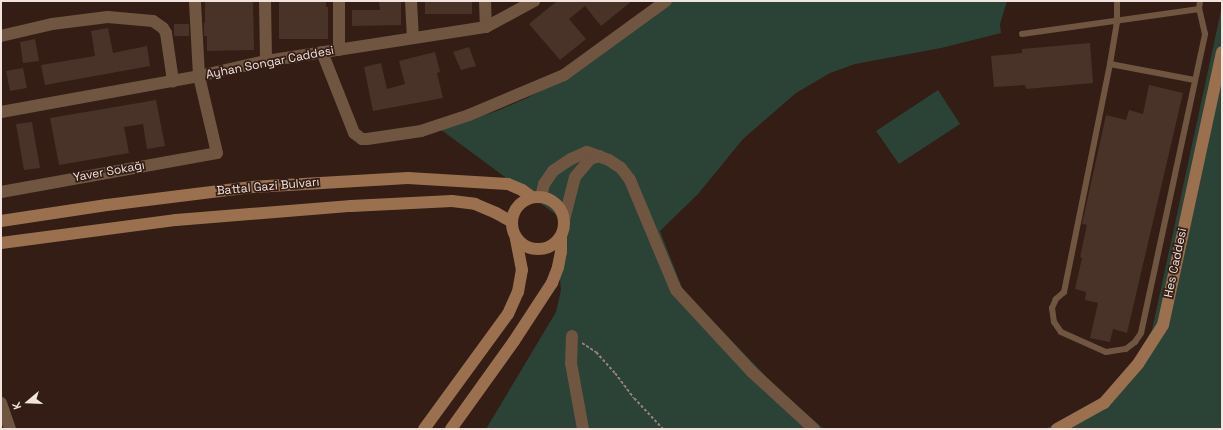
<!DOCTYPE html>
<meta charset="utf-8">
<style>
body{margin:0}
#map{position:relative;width:1223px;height:430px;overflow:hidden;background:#331d15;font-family:"Space Grotesk",sans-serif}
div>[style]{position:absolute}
.green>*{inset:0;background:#2b4236}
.building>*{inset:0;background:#493328}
.path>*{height:2px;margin-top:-1px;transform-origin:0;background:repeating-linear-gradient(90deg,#94817a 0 3px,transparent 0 5px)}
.lane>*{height:6px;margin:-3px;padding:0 3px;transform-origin:3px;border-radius:3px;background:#705540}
.street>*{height:12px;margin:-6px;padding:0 6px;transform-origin:6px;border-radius:6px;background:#705540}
.secondary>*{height:12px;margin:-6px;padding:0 6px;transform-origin:6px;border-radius:6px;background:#9b704f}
.secondary>.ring{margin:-6px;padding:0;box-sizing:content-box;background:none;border:12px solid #9b704f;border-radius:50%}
span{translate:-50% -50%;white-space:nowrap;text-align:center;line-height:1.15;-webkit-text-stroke:3.5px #331d15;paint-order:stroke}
.street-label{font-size:12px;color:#f3e3de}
.frame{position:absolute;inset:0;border:2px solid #f3e3de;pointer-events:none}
.north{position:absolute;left:8px;top:382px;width:40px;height:40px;-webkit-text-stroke:3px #331d15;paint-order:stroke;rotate:251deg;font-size:11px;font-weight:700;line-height:16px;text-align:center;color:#f3e3de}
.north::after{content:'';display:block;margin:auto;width:14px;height:18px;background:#f3e3de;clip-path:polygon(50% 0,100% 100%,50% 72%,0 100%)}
</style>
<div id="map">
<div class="green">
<div style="clip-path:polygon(672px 1px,1007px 1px,1000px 24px,1001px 33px,941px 48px,855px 64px,830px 73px,796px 93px,743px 139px,698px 194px,660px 231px,683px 290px,780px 391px,824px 429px,486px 429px,556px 312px,561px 290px,559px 269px,566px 222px,440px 129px,497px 111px,527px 98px,582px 69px,606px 49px)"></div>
<div style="clip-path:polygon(1222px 6px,1222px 429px,1045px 429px,1103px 397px,1133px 361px,1152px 330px)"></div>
<div style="clip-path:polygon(938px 90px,960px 124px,899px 164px,876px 131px)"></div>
</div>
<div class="building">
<div style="clip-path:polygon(205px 1px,253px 1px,254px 50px,207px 51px,207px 36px,204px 36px,204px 23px,205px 23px)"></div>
<div style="clip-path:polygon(279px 1px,326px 1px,326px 7px,328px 7px,328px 39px,279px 39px)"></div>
<div style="clip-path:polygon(379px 1px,401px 1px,401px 25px,352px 26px,352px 10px,380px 10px)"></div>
<div style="clip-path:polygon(425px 1px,472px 1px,472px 14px,425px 14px)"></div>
<div style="clip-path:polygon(557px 1px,632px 1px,601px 26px,585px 6px,569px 19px,586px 39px,560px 60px,529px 24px)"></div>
<div style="clip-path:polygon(174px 24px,189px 24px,189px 36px,174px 36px)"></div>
<div style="clip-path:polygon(108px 28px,113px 53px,147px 46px,150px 66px,45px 85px,41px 65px,95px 56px,91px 31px)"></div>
<div style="clip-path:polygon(35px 39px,39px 61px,23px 63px,20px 42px)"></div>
<div style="clip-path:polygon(1090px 43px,1093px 83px,1026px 89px,1025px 85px,994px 87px,991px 56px,1022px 53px,1022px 49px)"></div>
<div style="clip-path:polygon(469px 47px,476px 66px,461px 70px,453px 52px)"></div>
<div style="clip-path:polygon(435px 52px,440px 72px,437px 73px,443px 98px,373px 111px,364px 67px,381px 63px,387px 89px,405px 84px,399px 61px)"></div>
<div style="clip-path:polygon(23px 68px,27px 88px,10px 91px,6px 71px)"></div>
<div style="clip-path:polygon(1149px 85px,1183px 93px,1127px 333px,1113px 329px,1110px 342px,1090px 338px,1098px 303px,1085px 300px,1086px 292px,1075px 289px,1082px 258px,1080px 257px,1087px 225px,1082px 224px,1106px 115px,1126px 120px,1129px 110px,1143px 114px)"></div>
<div style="clip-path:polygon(156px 100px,165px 146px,147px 149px,143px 124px,124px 127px,129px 153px,59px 165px,50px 118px)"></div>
<div style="clip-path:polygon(32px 122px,40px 168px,24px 170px,16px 124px)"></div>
</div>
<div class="path">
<div style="left:582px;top:343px;width:17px;rotate:33deg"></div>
<div style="left:596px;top:352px;width:28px;rotate:48deg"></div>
<div style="left:615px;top:373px;width:31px;rotate:53deg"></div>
<div style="left:634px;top:398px;width:42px;rotate:46.9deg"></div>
</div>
<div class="lane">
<div style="left:1117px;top:1px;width:21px;rotate:90deg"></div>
<div style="left:1117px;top:22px;width:43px;rotate:99.5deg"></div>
<div style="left:1110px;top:64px;width:233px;rotate:101.4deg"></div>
<div style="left:1064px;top:292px;width:11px;rotate:139deg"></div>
<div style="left:1056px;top:299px;width:10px;rotate:114deg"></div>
<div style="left:1052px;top:308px;width:14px;rotate:82deg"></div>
<div style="left:1054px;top:322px;width:12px;rotate:55deg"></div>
<div style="left:1061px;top:332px;width:49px;rotate:24deg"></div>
<div style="left:1106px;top:352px;width:20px;rotate:-9deg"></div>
<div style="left:1126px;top:349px;width:11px;rotate:-38deg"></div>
<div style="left:1135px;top:342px;width:11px;rotate:-56deg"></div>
<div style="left:1141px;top:333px;width:306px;rotate:-77.9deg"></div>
<div style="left:1205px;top:34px;width:26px;rotate:-103deg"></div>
<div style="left:1199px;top:9px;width:8px;rotate:-83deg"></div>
<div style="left:1022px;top:34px;width:179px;rotate:-8deg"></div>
<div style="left:1110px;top:64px;width:86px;rotate:10.7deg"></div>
</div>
<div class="street">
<div style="left:265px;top:1px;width:60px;rotate:89deg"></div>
<div style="left:339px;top:1px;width:49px;rotate:90deg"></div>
<div style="left:411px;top:1px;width:37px;rotate:87deg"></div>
<div style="left:485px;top:1px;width:26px;rotate:88deg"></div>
<div style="left:1px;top:36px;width:52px;rotate:-13.2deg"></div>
<div style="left:52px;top:24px;width:56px;rotate:-7.1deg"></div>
<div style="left:108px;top:17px;width:45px;rotate:5.1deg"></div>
<div style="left:153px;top:21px;width:12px;rotate:35deg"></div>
<div style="left:163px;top:28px;width:6px;rotate:59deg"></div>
<div style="left:166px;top:33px;width:49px;rotate:81.7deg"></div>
<div style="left:322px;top:52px;width:87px;rotate:68.4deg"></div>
<div style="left:354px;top:133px;width:10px;rotate:37deg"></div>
<div style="left:362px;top:139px;width:5px"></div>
<div style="left:367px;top:139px;width:55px;rotate:-8.4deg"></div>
<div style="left:421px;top:131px;width:51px;rotate:-18.4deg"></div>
<div style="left:469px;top:115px;width:103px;rotate:-22.8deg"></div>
<div style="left:564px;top:75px;width:126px;rotate:-36deg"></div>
<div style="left:1px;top:112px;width:201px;rotate:-10.3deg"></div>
<div style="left:199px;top:76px;width:69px;rotate:-12.6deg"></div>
<div style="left:266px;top:61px;width:223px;rotate:-8.8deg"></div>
<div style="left:486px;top:27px;width:55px;rotate:-28.4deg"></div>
<div style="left:1px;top:192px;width:219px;rotate:-10.2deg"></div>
<div style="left:217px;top:153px;width:79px;rotate:-103.2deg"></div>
<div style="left:199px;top:76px;width:75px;rotate:-93.1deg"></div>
<div style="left:541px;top:197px;width:13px;rotate:-77deg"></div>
<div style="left:544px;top:184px;width:16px;rotate:-55deg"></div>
<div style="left:553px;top:171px;width:22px;rotate:-34deg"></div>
<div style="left:571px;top:159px;width:17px;rotate:-24deg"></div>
<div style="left:587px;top:152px;width:23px;rotate:20deg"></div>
<div style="left:609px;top:160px;width:14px;rotate:34deg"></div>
<div style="left:621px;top:168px;width:15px;rotate:53deg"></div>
<div style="left:630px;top:180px;width:119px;rotate:67.3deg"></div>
<div style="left:676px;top:290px;width:112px;rotate:47.2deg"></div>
<div style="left:752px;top:372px;width:84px;rotate:42.6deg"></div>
<div style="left:564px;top:220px;width:44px;rotate:-75.7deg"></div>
<div style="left:575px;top:177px;width:23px;rotate:-50deg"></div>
<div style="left:590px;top:159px;width:10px;rotate:-17deg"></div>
<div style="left:572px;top:336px;width:27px;rotate:92deg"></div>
<div style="left:571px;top:363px;width:67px;rotate:79.7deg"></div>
<div style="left:1px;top:403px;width:28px;rotate:71deg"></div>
</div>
<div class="secondary">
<div class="ring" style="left:512px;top:197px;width:40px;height:40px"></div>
<div style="left:1px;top:221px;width:107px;rotate:-8.6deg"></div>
<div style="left:107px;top:205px;width:146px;rotate:-7.1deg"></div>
<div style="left:252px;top:187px;width:156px;rotate:-3.3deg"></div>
<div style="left:408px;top:178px;width:100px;rotate:3.4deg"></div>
<div style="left:508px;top:184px;width:15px;rotate:23deg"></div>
<div style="left:522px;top:190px;width:12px;rotate:35deg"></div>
<div style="left:1px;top:243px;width:177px;rotate:-7.5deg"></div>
<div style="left:176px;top:220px;width:176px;rotate:-4.6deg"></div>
<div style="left:351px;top:206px;width:101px;rotate:-2.8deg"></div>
<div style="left:452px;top:201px;width:23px;rotate:7deg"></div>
<div style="left:475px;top:204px;width:23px;rotate:23deg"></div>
<div style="left:496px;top:213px;width:18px;rotate:29deg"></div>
<div style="left:424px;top:429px;width:142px;rotate:-53.9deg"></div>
<div style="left:508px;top:314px;width:24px;rotate:-66deg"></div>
<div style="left:518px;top:292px;width:22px;rotate:-80deg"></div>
<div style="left:522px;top:270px;width:33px;rotate:-101deg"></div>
<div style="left:451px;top:429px;width:108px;rotate:-54.4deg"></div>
<div style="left:514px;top:341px;width:69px;rotate:-56.8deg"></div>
<div style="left:552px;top:283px;width:17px;rotate:-69deg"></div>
<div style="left:558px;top:267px;width:15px;rotate:-79deg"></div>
<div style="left:561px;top:252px;width:15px;rotate:-90deg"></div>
<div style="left:1057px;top:429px;width:54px;rotate:-29deg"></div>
<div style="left:1104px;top:403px;width:52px;rotate:-48.9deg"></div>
<div style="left:1138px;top:364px;width:46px;rotate:-57.3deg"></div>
<div style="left:1163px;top:325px;width:279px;rotate:-77.8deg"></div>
</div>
<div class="street-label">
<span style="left:270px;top:63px;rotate:-11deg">Ayhan Songar Caddesi</span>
<span style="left:109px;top:172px;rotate:-10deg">Yaver Sokağı</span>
<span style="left:268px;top:187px;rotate:-5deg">Battal Gazi Bulvarı</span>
<span style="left:1176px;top:263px;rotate:-78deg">Hes Caddesi</span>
</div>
<div class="frame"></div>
<div class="north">K</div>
</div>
